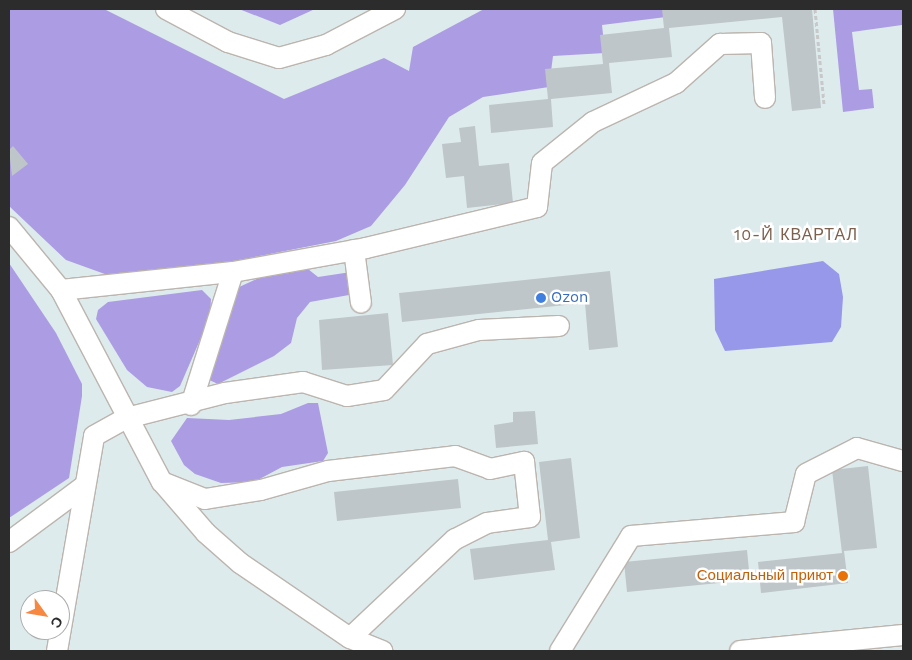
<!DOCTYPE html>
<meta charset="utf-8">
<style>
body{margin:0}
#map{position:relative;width:912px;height:660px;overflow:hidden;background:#deebed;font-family:"Work Sans",sans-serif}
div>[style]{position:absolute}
.green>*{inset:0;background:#ac9ce3}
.pitch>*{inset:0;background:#9898ea}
.building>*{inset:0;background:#bec6c9}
.path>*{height:3px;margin-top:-1.5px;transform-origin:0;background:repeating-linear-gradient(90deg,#c8c8c8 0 4px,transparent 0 6.5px)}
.roads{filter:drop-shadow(1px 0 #bcb4ae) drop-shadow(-1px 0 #bcb4ae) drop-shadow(0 1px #bcb4ae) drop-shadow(0 -1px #bcb4ae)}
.minor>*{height:20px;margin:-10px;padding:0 10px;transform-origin:10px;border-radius:10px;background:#fff}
.dots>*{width:14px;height:14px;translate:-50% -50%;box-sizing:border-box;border:2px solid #fff;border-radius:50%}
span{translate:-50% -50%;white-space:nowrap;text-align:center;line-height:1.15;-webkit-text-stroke:5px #fff;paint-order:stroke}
.shop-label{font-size:15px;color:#366cbe}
.left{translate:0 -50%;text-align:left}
.food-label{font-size:15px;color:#c56008}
.right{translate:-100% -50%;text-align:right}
.neighbourhood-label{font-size:16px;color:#7c5f4c;letter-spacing:1px}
.frame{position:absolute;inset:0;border:10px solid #2c2c2c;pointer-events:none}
.north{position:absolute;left:20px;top:590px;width:50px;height:50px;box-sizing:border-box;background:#fff;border:1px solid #ababab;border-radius:50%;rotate:122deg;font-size:14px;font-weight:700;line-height:20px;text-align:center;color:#2c2c2c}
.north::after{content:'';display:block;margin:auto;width:18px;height:22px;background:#f78841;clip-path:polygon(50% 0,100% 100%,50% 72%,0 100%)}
</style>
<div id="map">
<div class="green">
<div style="clip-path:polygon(9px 9px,104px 9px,284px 99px,384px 58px,409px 71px,413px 47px,484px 9px,667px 9px,666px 17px,602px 25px,605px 53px,553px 56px,549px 87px,483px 97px,449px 117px,405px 185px,371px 226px,336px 241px,127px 282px,66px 260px,9px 206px)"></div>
<div style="clip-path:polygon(239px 9px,315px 9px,280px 25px)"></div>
<div style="clip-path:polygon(833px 9px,903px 9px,903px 35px,902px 25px,852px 32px,859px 90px,872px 89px,874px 108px,843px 112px)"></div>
<div style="clip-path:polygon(9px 263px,56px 333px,82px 384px,82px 396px,69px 478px,9px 518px)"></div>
<div style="clip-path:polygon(308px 269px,318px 277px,351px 272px,349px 295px,310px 302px,297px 318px,291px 343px,274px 356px,218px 384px,205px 378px,237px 288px,261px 277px)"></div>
<div style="clip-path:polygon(202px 290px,211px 299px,210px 317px,180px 386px,172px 392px,147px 387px,127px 370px,96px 319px,98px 310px,108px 302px)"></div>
<div style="clip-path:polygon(308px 403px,318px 403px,328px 453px,323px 461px,282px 467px,254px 482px,221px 483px,195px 474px,184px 465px,171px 441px,187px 418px,229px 420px,281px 414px)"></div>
</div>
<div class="pitch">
<div style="clip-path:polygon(823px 261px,839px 274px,843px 297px,841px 327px,832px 342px,725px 351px,715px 330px,714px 279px)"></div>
</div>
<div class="building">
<div style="clip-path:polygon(662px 9px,812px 9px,821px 108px,792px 111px,782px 17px,669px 28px,672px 57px,609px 63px,612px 93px,551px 99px,553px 127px,491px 133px,489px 105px,548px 99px,545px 69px,603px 64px,600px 35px,664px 28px)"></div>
<div style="clip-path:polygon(475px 126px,479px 166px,509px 163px,513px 203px,467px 208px,464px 176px,446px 178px,442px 144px,461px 142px,459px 128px)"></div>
<div style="clip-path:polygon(13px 146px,28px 164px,12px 176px,9px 150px)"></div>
<div style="clip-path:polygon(610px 271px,618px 347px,589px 350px,585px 303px,402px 322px,399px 293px)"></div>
<div style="clip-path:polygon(388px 313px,393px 365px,322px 370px,319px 320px)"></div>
<div style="clip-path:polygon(535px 411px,538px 444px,496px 448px,494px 425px,513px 422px,513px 412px)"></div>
<div style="clip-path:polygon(571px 458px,580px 538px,551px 542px,555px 570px,474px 580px,470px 549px,548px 540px,539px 462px)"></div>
<div style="clip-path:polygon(868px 466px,877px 548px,844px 551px,848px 583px,761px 593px,758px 562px,842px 553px,832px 470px)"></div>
<div style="clip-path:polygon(458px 479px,461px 508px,337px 521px,334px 492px)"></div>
<div style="clip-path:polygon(747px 550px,750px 580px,627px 592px,624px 562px)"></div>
</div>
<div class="path">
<div style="left:815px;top:9px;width:95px;rotate:84.6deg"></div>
</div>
<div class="roads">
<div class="minor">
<div style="left:166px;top:9px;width:70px;rotate:28deg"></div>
<div style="left:228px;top:42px;width:53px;rotate:17.4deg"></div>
<div style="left:279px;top:58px;width:49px;rotate:-15.5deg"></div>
<div style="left:326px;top:45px;width:78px;rotate:-27.6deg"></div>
<div style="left:9px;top:227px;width:82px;rotate:50.5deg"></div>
<div style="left:61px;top:290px;width:217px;rotate:62.3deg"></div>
<div style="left:162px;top:482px;width:67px;rotate:49.2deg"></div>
<div style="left:206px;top:533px;width:45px;rotate:41.4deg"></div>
<div style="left:240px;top:563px;width:133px;rotate:34.3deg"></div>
<div style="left:350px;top:638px;width:35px;rotate:22deg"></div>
<div style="left:354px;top:250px;width:53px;rotate:82.5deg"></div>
<div style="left:61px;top:290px;width:173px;rotate:-6deg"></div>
<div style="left:233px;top:272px;width:135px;rotate:-10.2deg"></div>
<div style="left:366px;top:248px;width:176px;rotate:-13.5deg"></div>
<div style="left:537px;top:207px;width:44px;rotate:-83.5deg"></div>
<div style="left:542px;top:163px;width:65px;rotate:-38.8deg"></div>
<div style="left:593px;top:122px;width:92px;rotate:-25.2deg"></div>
<div style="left:676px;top:83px;width:59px;rotate:-41.6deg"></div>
<div style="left:720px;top:44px;width:41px;rotate:-1.4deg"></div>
<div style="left:761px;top:43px;width:55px;rotate:85.8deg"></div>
<div style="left:191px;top:405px;width:139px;rotate:-72.5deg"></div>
<div style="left:162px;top:482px;width:46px;rotate:21.6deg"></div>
<div style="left:205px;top:499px;width:57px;rotate:-9.1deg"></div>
<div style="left:261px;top:490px;width:70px;rotate:-15.8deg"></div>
<div style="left:328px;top:471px;width:128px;rotate:-6.7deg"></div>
<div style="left:455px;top:456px;width:37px;rotate:20deg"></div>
<div style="left:490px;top:469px;width:35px;rotate:-12deg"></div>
<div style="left:524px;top:462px;width:55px;rotate:83.8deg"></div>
<div style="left:530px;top:517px;width:43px;rotate:172.1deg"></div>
<div style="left:487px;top:523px;width:36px;rotate:153deg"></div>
<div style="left:455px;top:539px;width:144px;rotate:136.7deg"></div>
<div style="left:9px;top:542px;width:92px;rotate:-36.6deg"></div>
<div style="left:57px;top:651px;width:218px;rotate:-80.2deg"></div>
<div style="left:94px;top:436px;width:38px;rotate:-29deg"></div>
<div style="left:127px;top:418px;width:101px;rotate:-14.3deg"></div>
<div style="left:225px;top:393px;width:79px;rotate:-8deg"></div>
<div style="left:303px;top:382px;width:46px;rotate:17.7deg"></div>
<div style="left:347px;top:396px;width:37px;rotate:-9deg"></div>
<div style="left:384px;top:390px;width:63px;rotate:-46.9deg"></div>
<div style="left:427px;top:344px;width:54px;rotate:-15.1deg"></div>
<div style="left:479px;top:330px;width:80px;rotate:-2.9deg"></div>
<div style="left:560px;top:651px;width:135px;rotate:-58.3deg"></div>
<div style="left:631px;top:536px;width:164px;rotate:-4.9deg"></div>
<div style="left:794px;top:522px;width:49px;rotate:-76deg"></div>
<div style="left:806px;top:474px;width:57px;rotate:-27deg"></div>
<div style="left:857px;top:448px;width:48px;rotate:15.8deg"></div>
<div style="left:740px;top:651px;width:164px;rotate:-5.6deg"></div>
</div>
</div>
<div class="dots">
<div style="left:541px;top:298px;background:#3f7fe0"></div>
<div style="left:843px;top:576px;background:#e8710a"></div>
</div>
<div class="shop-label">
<span class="left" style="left:551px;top:298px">Ozon</span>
</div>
<div class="food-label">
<span class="right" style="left:833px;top:576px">Социальный приют</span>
</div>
<div class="neighbourhood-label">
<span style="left:796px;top:235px">10-Й КВАРТАЛ</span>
</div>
<div class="frame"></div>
<div class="north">С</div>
</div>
